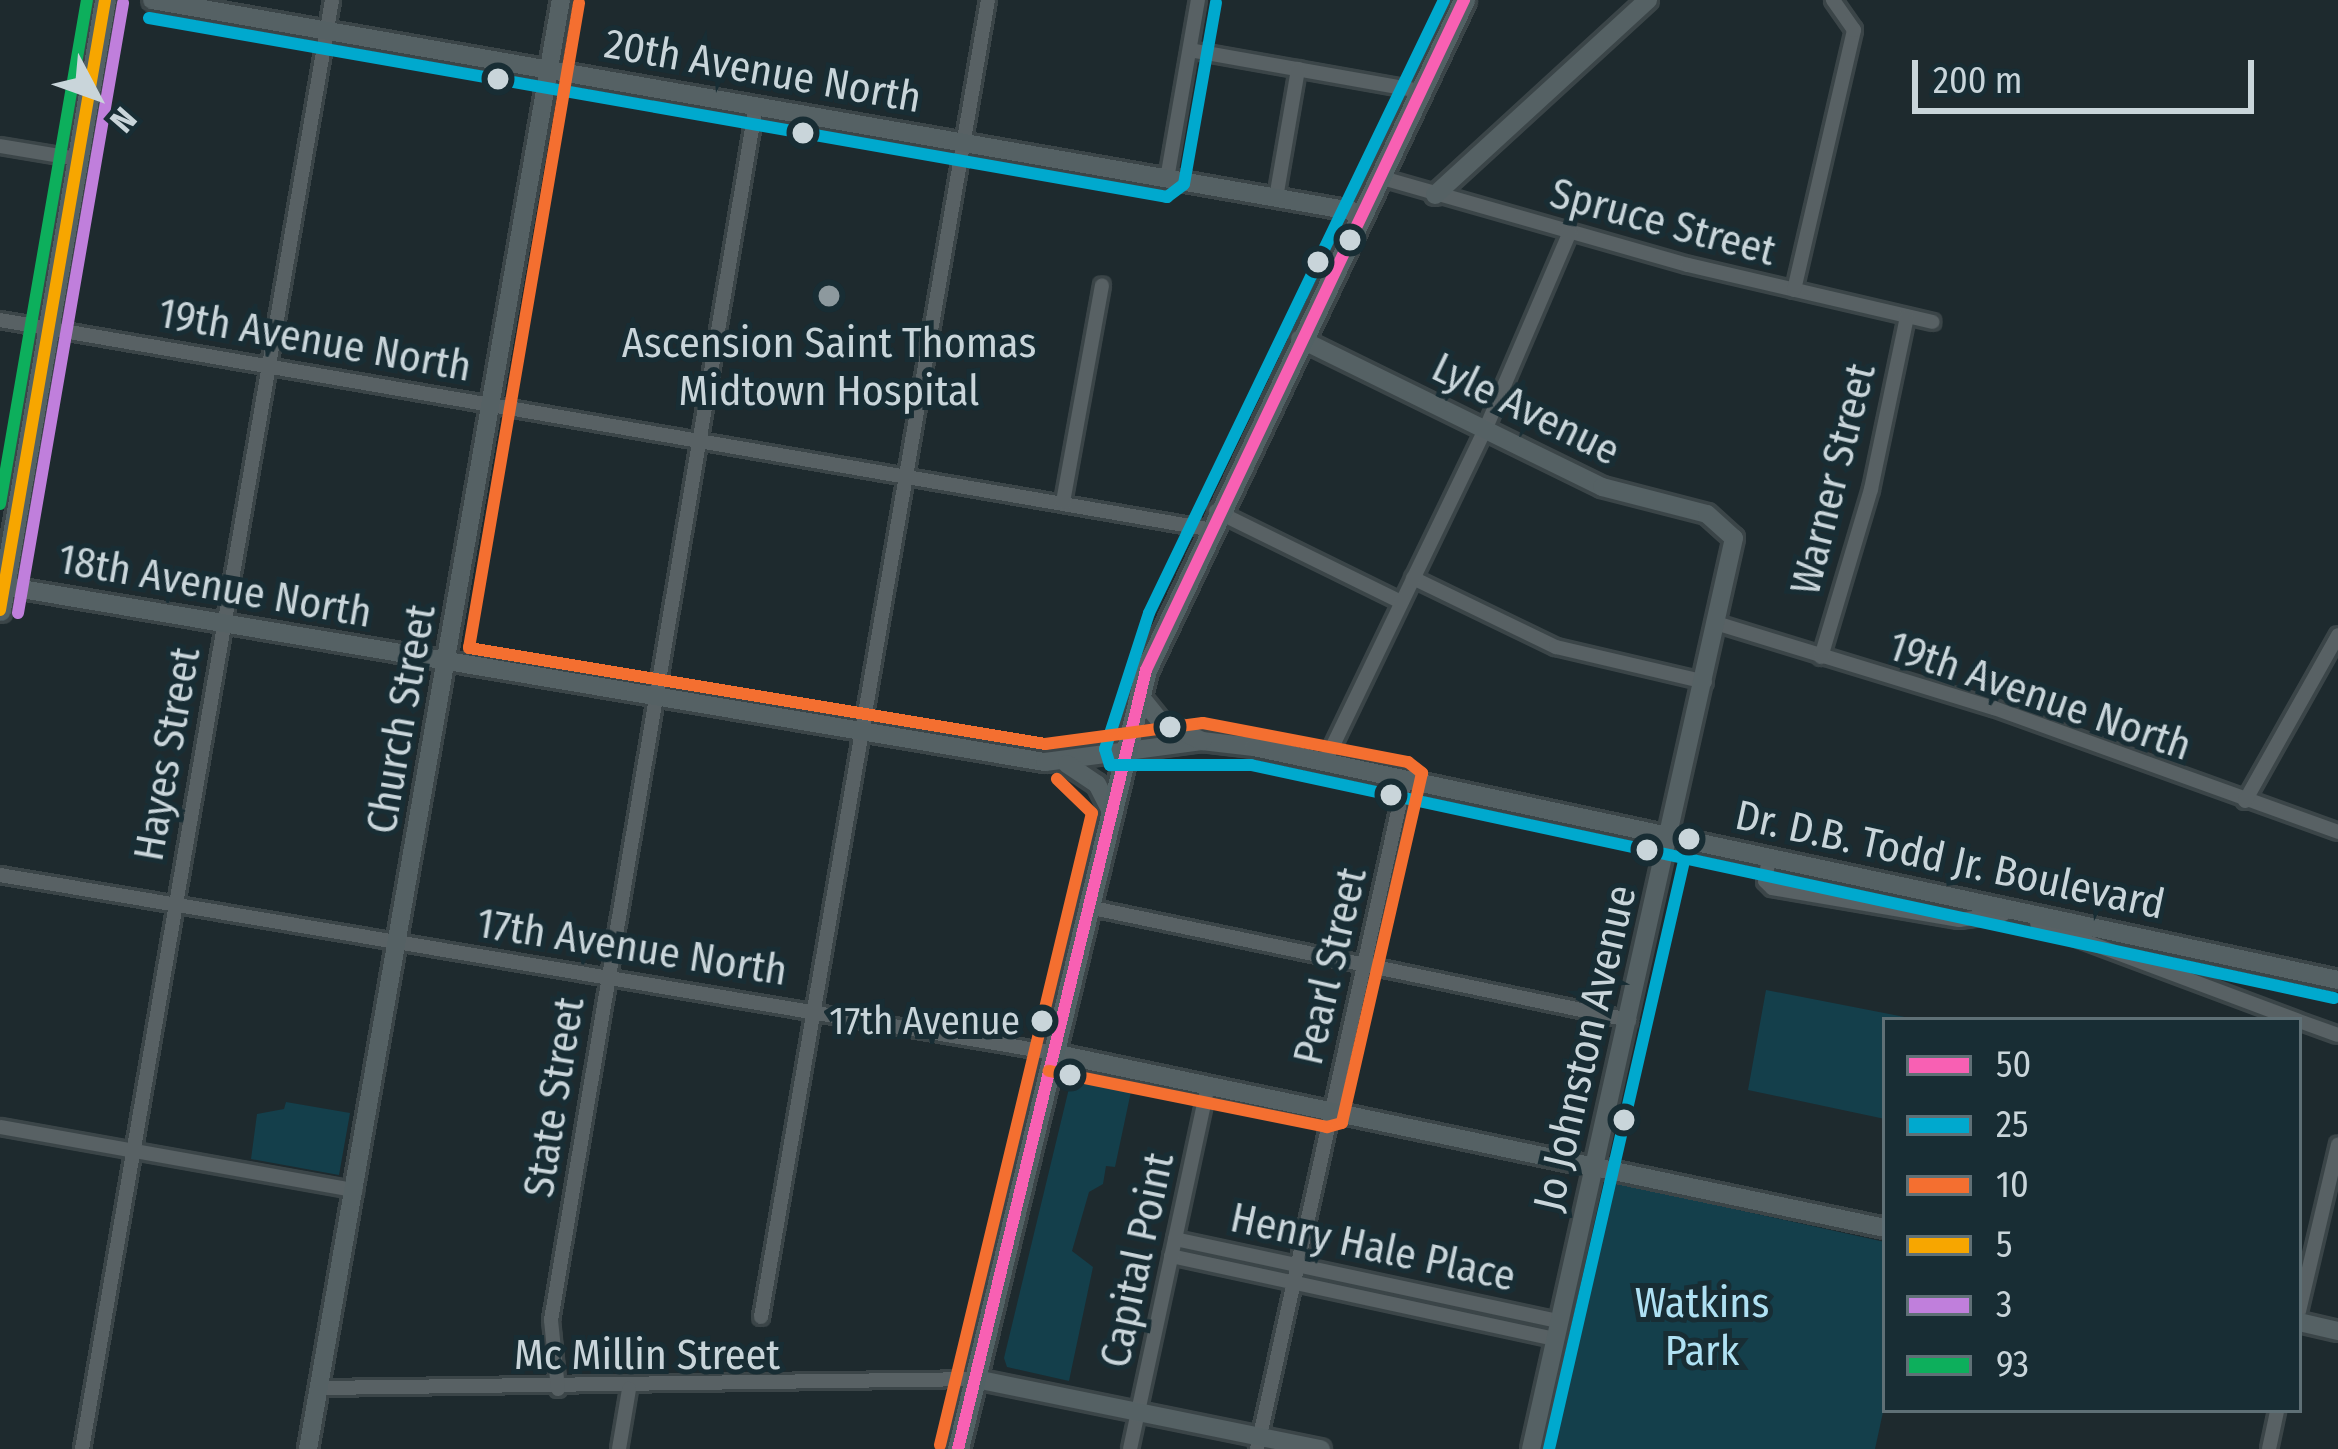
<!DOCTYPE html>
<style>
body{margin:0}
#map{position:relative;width:2338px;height:1449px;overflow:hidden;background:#1e2a2e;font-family:"Fira Sans Condensed",sans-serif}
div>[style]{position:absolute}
.green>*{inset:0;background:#143f4b}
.roads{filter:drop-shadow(3px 0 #3b4548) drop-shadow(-3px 0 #3b4548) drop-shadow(0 3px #3b4548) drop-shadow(0 -3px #3b4548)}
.street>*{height:14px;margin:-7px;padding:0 7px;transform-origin:7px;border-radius:7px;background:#586164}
.secondary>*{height:18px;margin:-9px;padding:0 9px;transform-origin:9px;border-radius:9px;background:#556164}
.primary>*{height:21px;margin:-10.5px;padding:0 10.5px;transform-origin:10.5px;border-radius:10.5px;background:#526164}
.bus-1>*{height:12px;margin:-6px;padding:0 6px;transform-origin:6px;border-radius:6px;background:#f860b3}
.bus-2>*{height:12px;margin:-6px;padding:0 6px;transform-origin:6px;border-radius:6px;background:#00a9ce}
.bus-3>*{height:12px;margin:-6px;padding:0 6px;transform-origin:6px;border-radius:6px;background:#f46f30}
.bus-4>*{height:12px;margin:-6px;padding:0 6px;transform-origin:6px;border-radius:6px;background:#f7a600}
.bus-5>*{height:12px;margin:-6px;padding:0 6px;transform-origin:6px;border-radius:6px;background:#c07fdc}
.bus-6>*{height:12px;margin:-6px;padding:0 6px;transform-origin:6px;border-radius:6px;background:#0daf5c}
.dots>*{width:33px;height:33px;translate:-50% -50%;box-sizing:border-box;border:6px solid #182d34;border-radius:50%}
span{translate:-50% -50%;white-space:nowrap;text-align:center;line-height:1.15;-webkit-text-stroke:10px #182d34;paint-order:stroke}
.bus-label{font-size:39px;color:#c9d5da}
.right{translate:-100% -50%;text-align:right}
.street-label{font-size:42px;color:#c9d5da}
.poi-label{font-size:42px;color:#c9d5da}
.park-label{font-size:42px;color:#afe1f3}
.legend{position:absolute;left:1882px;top:1017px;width:420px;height:396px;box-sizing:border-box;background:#182d34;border:3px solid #5f7076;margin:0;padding:15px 21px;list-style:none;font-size:36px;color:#c9d5da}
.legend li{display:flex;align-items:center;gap:24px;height:60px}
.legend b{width:60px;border:3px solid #5f7076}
.north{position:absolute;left:36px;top:36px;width:120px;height:120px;-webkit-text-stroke:9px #182d34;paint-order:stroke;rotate:131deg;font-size:33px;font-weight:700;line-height:48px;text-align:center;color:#c9d5da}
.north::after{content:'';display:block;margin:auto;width:42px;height:54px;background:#c9d5da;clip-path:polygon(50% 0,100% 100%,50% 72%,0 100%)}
.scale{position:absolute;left:1912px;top:60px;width:342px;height:54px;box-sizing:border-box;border:6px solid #c9d5da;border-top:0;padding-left:15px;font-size:36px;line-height:42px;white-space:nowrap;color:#c9d5da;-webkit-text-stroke:9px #182d34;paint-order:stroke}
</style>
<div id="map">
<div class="green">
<div style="clip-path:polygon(1766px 990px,1920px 1020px,1885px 1020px,1885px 1119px,1748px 1090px)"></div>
<div style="clip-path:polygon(1086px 1071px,1133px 1082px,1115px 1167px,1106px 1166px,1103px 1184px,1089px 1192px,1072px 1251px,1093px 1267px,1069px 1381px,1007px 1367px,1004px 1358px,1071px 1080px)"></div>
<div style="clip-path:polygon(286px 1102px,350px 1113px,339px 1175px,251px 1159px,257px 1114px,284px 1109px)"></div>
<div style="clip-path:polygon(1607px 1181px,1885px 1242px,1885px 1403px,1875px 1449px,1548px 1449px)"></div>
</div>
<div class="roads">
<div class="street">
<div style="left:1190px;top:50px;width:234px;rotate:10.1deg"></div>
<div style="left:0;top:146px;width:79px;rotate:9.5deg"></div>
<div style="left:1379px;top:177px;width:321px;rotate:15.9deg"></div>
<div style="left:1688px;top:265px;width:251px;rotate:13.1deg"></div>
<div style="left:1167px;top:179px;width:182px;rotate:-80.2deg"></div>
<div style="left:1276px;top:198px;width:131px;rotate:-80.3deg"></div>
<div style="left:1794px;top:290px;width:267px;rotate:-77deg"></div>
<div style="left:1854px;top:30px;width:37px;rotate:-125deg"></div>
<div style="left:0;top:320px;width:1226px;rotate:9.82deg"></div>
<div style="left:1063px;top:502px;width:220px;rotate:-79.8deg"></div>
<div style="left:1216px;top:511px;width:206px;rotate:26.2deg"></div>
<div style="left:1413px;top:578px;width:159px;rotate:25.8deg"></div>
<div style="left:1556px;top:647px;width:153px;rotate:13.2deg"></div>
<div style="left:1719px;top:624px;width:288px;rotate:17deg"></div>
<div style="left:1994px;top:708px;width:366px;rotate:19.8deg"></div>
<div style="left:1821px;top:657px;width:175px;rotate:-73.4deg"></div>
<div style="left:1871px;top:489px;width:176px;rotate:-78.2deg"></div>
<div style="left:1325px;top:762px;width:369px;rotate:-64.3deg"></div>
<div style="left:1485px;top:430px;width:215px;rotate:-66.8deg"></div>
<div style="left:2245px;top:801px;width:190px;rotate:-60.7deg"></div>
<div style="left:1769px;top:858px;width:23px;rotate:100deg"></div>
<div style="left:1765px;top:881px;width:10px;rotate:45deg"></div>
<div style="left:1772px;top:888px;width:190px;rotate:9.7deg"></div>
<div style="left:1959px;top:920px;width:45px;rotate:-7.6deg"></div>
<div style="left:0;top:875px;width:1068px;rotate:9.59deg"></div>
<div style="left:1088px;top:907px;width:553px;rotate:11.8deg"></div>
<div style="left:2037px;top:923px;width:278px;rotate:20.5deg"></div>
<div style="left:2299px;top:1021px;width:41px;rotate:19.7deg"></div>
<div style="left:0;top:1127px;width:361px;rotate:10.1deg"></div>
<div style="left:1175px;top:1239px;width:392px;rotate:12.1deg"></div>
<div style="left:1171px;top:1256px;width:392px;rotate:12.2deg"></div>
<div style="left:2299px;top:1311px;width:171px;rotate:-76.8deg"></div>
<div style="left:761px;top:1317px;width:1336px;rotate:-80.22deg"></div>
<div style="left:319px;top:1388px;width:657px;rotate:-0.78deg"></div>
<div style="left:558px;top:1389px;width:69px;rotate:-95.8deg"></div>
<div style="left:551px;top:1320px;width:1231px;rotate:-80.42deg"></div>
<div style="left:82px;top:1449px;width:1470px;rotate:-80.21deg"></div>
<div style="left:619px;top:1449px;width:61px;rotate:-80.5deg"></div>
<div style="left:1130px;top:1449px;width:373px;rotate:-77.9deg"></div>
<div style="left:1257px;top:1449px;width:685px;rotate:-77.53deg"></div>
<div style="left:2269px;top:1449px;width:40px;rotate:-78deg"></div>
</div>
<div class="secondary">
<div style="left:152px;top:0;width:1229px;rotate:9.98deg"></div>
<div style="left:1435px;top:195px;width:289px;rotate:-42.5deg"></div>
<div style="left:1300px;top:339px;width:336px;rotate:26.1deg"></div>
<div style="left:1602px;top:487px;width:108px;rotate:14.4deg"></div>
<div style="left:1707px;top:514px;width:36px;rotate:42deg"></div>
<div style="left:1734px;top:538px;width:933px;rotate:102.56deg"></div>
<div style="left:4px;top:586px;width:1056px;rotate:9.6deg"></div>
<div style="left:1045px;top:762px;width:158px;rotate:-7.6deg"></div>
<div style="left:1202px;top:741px;width:52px;rotate:6.6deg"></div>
<div style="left:1254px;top:747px;width:1109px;rotate:12.13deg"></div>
<div style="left:1139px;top:695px;width:33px;rotate:51deg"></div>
<div style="left:1160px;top:721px;width:47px;rotate:25.5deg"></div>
<div style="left:1067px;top:764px;width:36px;rotate:34deg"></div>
<div style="left:1097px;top:784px;width:30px;rotate:63deg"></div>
<div style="left:1053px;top:1053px;width:850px;rotate:11.88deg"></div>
<div style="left:2299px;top:1322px;width:40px;rotate:13deg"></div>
<div style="left:976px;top:1379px;width:352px;rotate:11.5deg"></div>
<div style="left:308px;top:1449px;width:1471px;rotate:-80.1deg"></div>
</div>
<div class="primary">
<div style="left:0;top:610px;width:619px;rotate:-80.23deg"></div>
<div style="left:958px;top:1449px;width:801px;rotate:-76.43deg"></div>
<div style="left:1146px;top:670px;width:742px;rotate:-64.61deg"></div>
</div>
</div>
<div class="bus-1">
<div style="left:958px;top:1449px;width:801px;rotate:-76.43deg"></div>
<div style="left:1146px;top:670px;width:742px;rotate:-64.61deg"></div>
</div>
<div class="bus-2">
<div style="left:1444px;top:0;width:680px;rotate:115.7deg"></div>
<div style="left:1149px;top:613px;width:143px;rotate:107.9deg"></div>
<div style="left:1105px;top:749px;width:17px;rotate:73deg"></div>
<div style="left:1110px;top:765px;width:141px"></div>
<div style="left:1251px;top:765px;width:1108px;rotate:12.14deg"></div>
<div style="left:149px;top:18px;width:1034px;rotate:9.97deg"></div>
<div style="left:1167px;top:197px;width:21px;rotate:-37deg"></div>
<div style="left:1184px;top:184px;width:184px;rotate:-80deg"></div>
<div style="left:1549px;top:1449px;width:626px;rotate:-77.07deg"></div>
</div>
<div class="bus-3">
<div style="left:579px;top:3px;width:654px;rotate:99.68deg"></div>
<div style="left:469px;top:648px;width:584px;rotate:9.46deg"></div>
<div style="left:1045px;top:744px;width:159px;rotate:-7.6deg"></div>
<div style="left:1203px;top:723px;width:209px;rotate:10.8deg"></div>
<div style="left:1408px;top:762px;width:18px;rotate:38deg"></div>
<div style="left:1422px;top:773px;width:359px;rotate:102.9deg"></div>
<div style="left:1342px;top:1123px;width:16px;rotate:165deg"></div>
<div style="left:1327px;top:1127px;width:284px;rotate:-168.6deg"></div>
<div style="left:940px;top:1445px;width:650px;rotate:-76.48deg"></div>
<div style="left:1092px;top:813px;width:49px;rotate:-135.8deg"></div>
</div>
<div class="bus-4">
<div style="left:0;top:610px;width:619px;rotate:-80.23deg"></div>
</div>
<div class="bus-5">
<div style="left:18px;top:613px;width:619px;rotate:-80.23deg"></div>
</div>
<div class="bus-6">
<div style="left:0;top:504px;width:511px;rotate:-80.21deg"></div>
</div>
<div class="dots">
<div style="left:498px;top:79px;background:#c9d5da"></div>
<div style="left:803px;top:133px;background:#c9d5da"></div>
<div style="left:1350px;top:240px;background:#c9d5da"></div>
<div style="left:1318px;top:262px;background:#c9d5da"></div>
<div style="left:829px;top:296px;background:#8d999e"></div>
<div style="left:1170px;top:727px;background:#c9d5da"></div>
<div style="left:1391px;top:795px;background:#c9d5da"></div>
<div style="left:1689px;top:839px;background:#c9d5da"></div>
<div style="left:1647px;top:850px;background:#c9d5da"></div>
<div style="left:1042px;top:1021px;background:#c9d5da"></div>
<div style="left:1070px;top:1075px;background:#c9d5da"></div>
<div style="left:1624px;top:1120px;background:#c9d5da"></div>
</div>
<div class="bus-label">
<span class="right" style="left:1020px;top:1021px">17th Avenue</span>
</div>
<div class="street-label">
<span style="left:763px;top:71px;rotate:10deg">20th Avenue North</span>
<span style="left:1663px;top:222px;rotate:15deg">Spruce Street</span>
<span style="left:315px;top:340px;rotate:10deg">19th Avenue North</span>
<span style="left:1526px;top:409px;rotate:26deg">Lyle Avenue</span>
<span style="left:1833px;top:479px;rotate:-76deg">Warner Street</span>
<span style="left:215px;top:586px;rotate:10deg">18th Avenue North</span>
<span style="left:2040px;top:696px;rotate:19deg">19th Avenue North</span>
<span style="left:401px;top:719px;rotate:-80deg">Church Street</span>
<span style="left:167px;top:754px;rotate:-80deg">Hayes Street</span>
<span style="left:1950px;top:860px;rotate:12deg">Dr. D.B. Todd Jr. Boulevard</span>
<span style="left:632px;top:947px;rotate:9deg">17th Avenue North</span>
<span style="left:1330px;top:966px;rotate:-77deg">Pearl Street</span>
<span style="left:1585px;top:1048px;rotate:-77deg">Jo Johnston Avenue</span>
<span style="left:554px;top:1097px;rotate:-81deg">State Street</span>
<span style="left:1373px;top:1247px;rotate:12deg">Henry Hale Place</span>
<span style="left:1137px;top:1260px;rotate:-78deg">Capital Point</span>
<span style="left:647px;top:1355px">Mc Millin Street</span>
</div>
<div class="poi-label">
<span style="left:829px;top:367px">Ascension Saint Thomas<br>Midtown Hospital</span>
</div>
<div class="park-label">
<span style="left:1702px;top:1327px">Watkins<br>Park</span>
</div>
<ul class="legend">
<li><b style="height:15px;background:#f860b3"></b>50</li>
<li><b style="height:15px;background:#00a9ce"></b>25</li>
<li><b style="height:15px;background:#f46f30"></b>10</li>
<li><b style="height:15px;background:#f7a600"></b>5</li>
<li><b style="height:15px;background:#c07fdc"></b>3</li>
<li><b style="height:15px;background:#0daf5c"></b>93</li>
</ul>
<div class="north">N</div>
<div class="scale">200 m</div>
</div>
